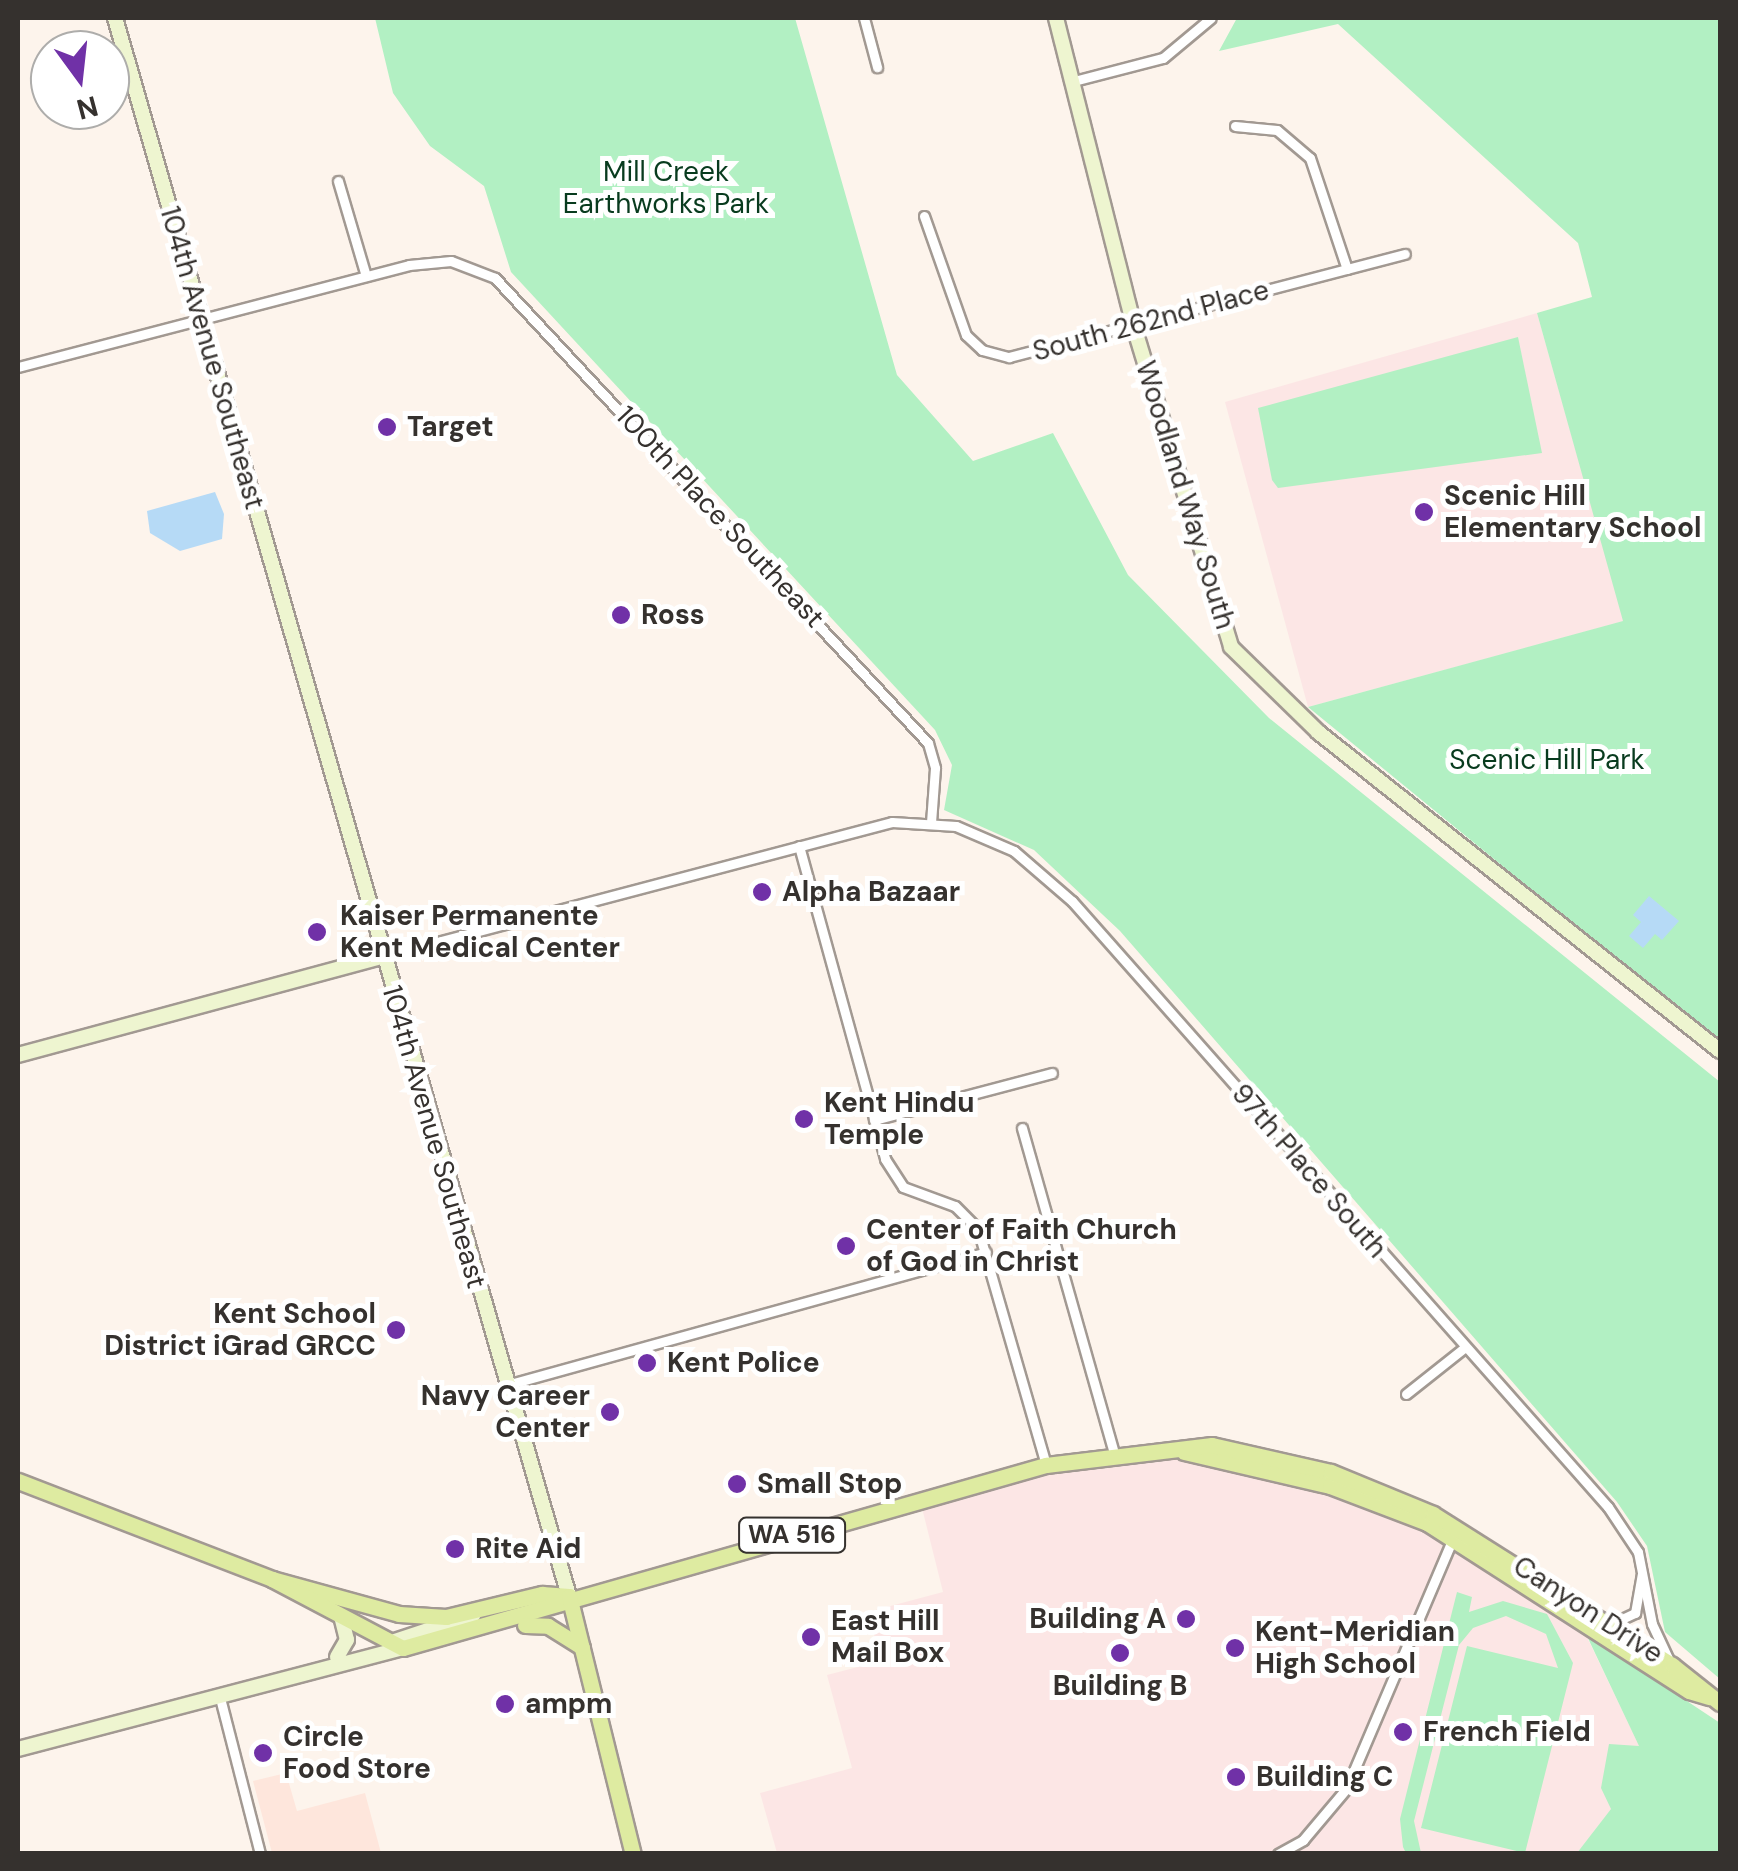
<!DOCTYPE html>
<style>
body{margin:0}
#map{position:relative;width:1738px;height:1871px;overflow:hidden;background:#fdf4ec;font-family:"DM Sans",sans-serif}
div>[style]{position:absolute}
.industrial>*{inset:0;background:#fee6dc}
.education>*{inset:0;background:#fce6e5}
.green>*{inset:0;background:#b2f0c3}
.water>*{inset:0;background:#b6daf6}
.roads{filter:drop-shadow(2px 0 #a29992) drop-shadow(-2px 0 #a29992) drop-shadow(0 2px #a29992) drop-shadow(0 -2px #a29992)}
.street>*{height:9px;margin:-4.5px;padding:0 4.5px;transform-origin:4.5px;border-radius:4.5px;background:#fff}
.secondary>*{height:14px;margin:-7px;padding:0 7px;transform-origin:7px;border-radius:7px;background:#eef5d0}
.primary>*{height:15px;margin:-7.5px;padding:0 7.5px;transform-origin:7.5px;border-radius:7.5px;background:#deeba1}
.dots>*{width:28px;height:28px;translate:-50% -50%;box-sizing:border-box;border:5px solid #fff;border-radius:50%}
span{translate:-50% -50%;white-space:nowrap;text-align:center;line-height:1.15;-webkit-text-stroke:10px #fff;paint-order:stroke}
.shield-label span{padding:2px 8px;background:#fff;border:2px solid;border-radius:8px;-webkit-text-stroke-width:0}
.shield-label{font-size:25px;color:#35312e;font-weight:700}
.park-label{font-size:28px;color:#083b1e}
.street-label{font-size:28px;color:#35312e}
.poi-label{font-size:28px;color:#35312e;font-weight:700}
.left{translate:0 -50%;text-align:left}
.right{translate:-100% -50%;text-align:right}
.frame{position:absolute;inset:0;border:20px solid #35312e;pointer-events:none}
.north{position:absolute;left:30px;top:30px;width:100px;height:100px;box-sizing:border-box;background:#fff;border:2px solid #aeadab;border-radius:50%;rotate:165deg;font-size:28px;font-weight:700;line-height:40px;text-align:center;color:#35312e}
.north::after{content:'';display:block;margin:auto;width:35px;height:45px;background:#7031a7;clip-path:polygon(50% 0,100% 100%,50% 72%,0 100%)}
</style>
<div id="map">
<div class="industrial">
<div style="clip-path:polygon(286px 1773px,297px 1811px,365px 1793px,381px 1853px,272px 1853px,253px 1781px)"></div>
</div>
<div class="education">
<div style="clip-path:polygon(1537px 313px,1624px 621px,1308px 707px,1225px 402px)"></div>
<div style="clip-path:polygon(1184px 1452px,1327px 1476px,1571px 1604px,1647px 1762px,1577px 1854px,777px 1853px,760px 1793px,852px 1768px,827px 1675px,881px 1661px,868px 1612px,943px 1592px,920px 1500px,1046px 1465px)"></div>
</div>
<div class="green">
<div style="clip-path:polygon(375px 18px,795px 18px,897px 375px,973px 461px,1053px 433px,1128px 575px,1269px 718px,1720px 1082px,1720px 1679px,1665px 1632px,1647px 1546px,1617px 1502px,1120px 931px,1034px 850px,944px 810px,952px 765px,935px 730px,511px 272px,484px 186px,430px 146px,393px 93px)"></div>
<div style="clip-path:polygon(1237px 18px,1720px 18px,1720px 1044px,1308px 707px,1623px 621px,1537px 313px,1592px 297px,1578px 243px,1338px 24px,1219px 51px)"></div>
<div style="clip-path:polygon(1518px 337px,1542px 453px,1278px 488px,1272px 480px,1258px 408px)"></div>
<div style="clip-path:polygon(1457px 1592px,1472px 1597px,1469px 1612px,1503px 1601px,1547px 1614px,1573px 1663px,1525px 1853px,1421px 1828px,1467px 1646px,1558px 1668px,1546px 1634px,1506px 1616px,1473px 1628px,1459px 1645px,1414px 1821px,1421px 1853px,1406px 1853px,1403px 1847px,1400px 1819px)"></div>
<div style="clip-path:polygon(1586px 1634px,1720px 1723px,1720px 1853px,1577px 1853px,1611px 1809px,1601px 1788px,1609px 1744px,1639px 1746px)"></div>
</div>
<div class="water">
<div style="clip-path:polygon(215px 492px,224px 514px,222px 539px,180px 551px,150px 533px,147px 511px)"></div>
<div style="clip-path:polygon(1649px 896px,1679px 921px,1662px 940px,1655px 934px,1643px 948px,1629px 936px,1641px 922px,1633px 915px)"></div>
</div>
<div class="roads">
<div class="street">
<div style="left:864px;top:18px;width:51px;rotate:75.1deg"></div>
<div style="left:1070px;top:82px;width:96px;rotate:-14.5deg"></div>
<div style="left:1163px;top:58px;width:62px;rotate:-39.8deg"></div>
<div style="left:1235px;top:126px;width:42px;rotate:5.4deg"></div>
<div style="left:1277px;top:130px;width:43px;rotate:40.3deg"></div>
<div style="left:1310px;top:158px;width:117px;rotate:71.6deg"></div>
<div style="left:338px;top:181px;width:99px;rotate:73.6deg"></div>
<div style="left:924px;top:216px;width:126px;rotate:70.6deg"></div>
<div style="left:966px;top:335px;width:22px;rotate:43deg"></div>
<div style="left:982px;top:350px;width:28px;rotate:15deg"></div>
<div style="left:1009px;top:357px;width:409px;rotate:-14.6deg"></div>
<div style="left:18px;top:367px;width:404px;rotate:-14.6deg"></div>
<div style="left:409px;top:265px;width:42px;rotate:-5.4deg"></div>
<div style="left:451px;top:261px;width:47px;rotate:21.1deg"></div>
<div style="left:495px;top:278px;width:635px;rotate:47.04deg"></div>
<div style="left:928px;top:743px;width:26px;rotate:74deg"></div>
<div style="left:935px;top:768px;width:55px;rotate:94.2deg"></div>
<div style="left:799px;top:846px;width:325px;rotate:74.6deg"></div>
<div style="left:885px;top:1159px;width:33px;rotate:57deg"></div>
<div style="left:903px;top:1187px;width:55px;rotate:20.1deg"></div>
<div style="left:955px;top:1206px;width:33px;rotate:45deg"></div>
<div style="left:978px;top:1229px;width:246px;rotate:73.9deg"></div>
<div style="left:384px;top:956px;width:525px;rotate:-14.78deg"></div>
<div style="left:892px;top:822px;width:64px;rotate:3.6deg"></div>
<div style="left:956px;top:826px;width:63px;rotate:23.3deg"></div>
<div style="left:1014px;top:851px;width:77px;rotate:40.8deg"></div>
<div style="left:1072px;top:901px;width:809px;rotate:48.51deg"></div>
<div style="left:1608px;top:1507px;width:54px;rotate:56.3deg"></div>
<div style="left:1638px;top:1552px;width:73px;rotate:79deg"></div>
<div style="left:1652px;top:1624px;width:38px;rotate:65deg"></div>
<div style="left:874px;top:1120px;width:184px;rotate:-14.8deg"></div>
<div style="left:1022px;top:1128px;width:339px;rotate:74.2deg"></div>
<div style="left:507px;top:1385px;width:497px;rotate:-15.5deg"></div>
<div style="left:1406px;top:1394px;width:74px;rotate:-38.4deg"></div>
<div style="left:1609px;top:1625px;width:29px;rotate:-25deg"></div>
<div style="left:1635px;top:1613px;width:39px;rotate:-80deg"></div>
<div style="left:219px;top:1694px;width:165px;rotate:75.6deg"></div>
<div style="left:1278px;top:1854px;width:29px;rotate:-29deg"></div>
<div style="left:1303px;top:1840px;width:67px;rotate:-49.9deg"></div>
<div style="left:1346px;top:1789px;width:273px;rotate:-66.9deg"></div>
</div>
<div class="secondary">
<div style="left:115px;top:18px;width:1642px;rotate:73.95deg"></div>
<div style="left:1056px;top:18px;width:319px;rotate:75.8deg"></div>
<div style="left:1134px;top:327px;width:334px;rotate:73.1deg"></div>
<div style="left:1231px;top:647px;width:122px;rotate:44.3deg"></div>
<div style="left:1318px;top:732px;width:513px;rotate:38.43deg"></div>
<div style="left:18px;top:1055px;width:376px;rotate:-15.1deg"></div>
<div style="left:389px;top:1643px;width:89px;rotate:-18.4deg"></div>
<div style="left:337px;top:1657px;width:20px;rotate:-60deg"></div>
<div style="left:347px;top:1640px;width:25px;rotate:-104deg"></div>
<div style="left:18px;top:1749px;width:398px;rotate:-14.7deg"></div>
</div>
<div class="primary">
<div style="left:1184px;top:1452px;width:150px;rotate:13.1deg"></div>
<div style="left:1330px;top:1486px;width:104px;rotate:20.9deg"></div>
<div style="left:1427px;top:1523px;width:311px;rotate:32.7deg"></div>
<div style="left:1689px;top:1691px;width:21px;rotate:17deg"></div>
<div style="left:18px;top:1481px;width:272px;rotate:21.1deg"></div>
<div style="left:272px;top:1579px;width:132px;rotate:15.4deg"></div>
<div style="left:399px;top:1614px;width:47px;rotate:3.7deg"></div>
<div style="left:446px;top:1617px;width:99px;rotate:-13.5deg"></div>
<div style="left:542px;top:1594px;width:27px;rotate:4deg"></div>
<div style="left:272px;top:1579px;width:148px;rotate:27.8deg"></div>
<div style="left:403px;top:1648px;width:669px;rotate:-15.89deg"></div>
<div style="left:1046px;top:1465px;width:167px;rotate:-6.9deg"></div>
<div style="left:1212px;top:1445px;width:122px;rotate:12.8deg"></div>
<div style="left:1331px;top:1472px;width:110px;rotate:22.4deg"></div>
<div style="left:1433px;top:1514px;width:283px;rotate:32.3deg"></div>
<div style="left:1672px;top:1665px;width:61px;rotate:38.4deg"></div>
<div style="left:569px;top:1596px;width:266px;rotate:76.1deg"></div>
<div style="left:525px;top:1625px;width:23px;rotate:2deg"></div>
<div style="left:548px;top:1626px;width:40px;rotate:32deg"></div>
</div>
</div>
<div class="dots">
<div style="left:387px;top:427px;background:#7031a7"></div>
<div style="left:1424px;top:512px;background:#7031a7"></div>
<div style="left:621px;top:615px;background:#7031a7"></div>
<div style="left:762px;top:892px;background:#7031a7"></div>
<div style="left:317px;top:932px;background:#7031a7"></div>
<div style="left:804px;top:1119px;background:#7031a7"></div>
<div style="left:846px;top:1246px;background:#7031a7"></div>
<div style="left:396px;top:1330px;background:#7031a7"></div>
<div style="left:647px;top:1363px;background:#7031a7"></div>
<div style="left:610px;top:1412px;background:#7031a7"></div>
<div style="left:737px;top:1484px;background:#7031a7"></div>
<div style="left:455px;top:1549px;background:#7031a7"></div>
<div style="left:1186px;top:1619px;background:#7031a7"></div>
<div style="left:811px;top:1637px;background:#7031a7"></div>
<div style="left:1235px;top:1648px;background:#7031a7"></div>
<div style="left:1120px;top:1653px;background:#7031a7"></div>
<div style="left:505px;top:1704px;background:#7031a7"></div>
<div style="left:1403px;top:1732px;background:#7031a7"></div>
<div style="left:263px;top:1753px;background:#7031a7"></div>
<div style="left:1236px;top:1777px;background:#7031a7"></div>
</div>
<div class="shield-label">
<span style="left:792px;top:1535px">WA 516</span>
</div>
<div class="park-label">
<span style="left:666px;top:188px">Mill Creek<br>Earthworks Park</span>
<span style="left:1547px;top:760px">Scenic Hill Park</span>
</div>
<div class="street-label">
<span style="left:1151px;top:321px;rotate:-15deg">South 262nd Place</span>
<span style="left:212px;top:358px;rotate:74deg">104th Avenue Southeast</span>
<span style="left:1185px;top:495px;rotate:73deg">Woodland Way South</span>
<span style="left:720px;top:517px;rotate:47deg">100th Place Southeast</span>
<span style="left:434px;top:1137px;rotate:74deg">104th Avenue Southeast</span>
<span style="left:1309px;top:1171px;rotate:49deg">97th Place South</span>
<span style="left:1588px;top:1610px;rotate:33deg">Canyon Drive</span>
</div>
<div class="poi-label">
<span class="left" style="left:407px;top:427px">Target</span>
<span class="left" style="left:1444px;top:512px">Scenic Hill<br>Elementary School</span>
<span class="left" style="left:641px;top:615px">Ross</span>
<span class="left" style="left:782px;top:892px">Alpha Bazaar</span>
<span class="left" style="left:340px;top:932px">Kaiser Permanente<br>Kent Medical Center</span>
<span class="left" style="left:824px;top:1119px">Kent Hindu<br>Temple</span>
<span class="left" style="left:866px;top:1246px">Center of Faith Church<br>of God in Christ</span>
<span class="right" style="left:376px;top:1330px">Kent School<br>District iGrad GRCC</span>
<span class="left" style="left:667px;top:1363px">Kent Police</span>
<span class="right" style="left:590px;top:1412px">Navy Career<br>Center</span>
<span class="left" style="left:757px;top:1484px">Small Stop</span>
<span class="left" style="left:475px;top:1549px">Rite Aid</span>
<span class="right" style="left:1166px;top:1619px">Building A</span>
<span class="left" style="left:831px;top:1637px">East Hill<br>Mail Box</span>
<span class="left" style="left:1255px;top:1648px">Kent-Meridian<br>High School</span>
<span style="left:1120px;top:1686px">Building B</span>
<span class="left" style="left:525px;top:1704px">ampm</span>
<span class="left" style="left:1423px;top:1732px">French Field</span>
<span class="left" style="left:283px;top:1753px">Circle<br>Food Store</span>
<span class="left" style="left:1256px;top:1777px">Building C</span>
</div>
<div class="frame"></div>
<div class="north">N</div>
</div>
